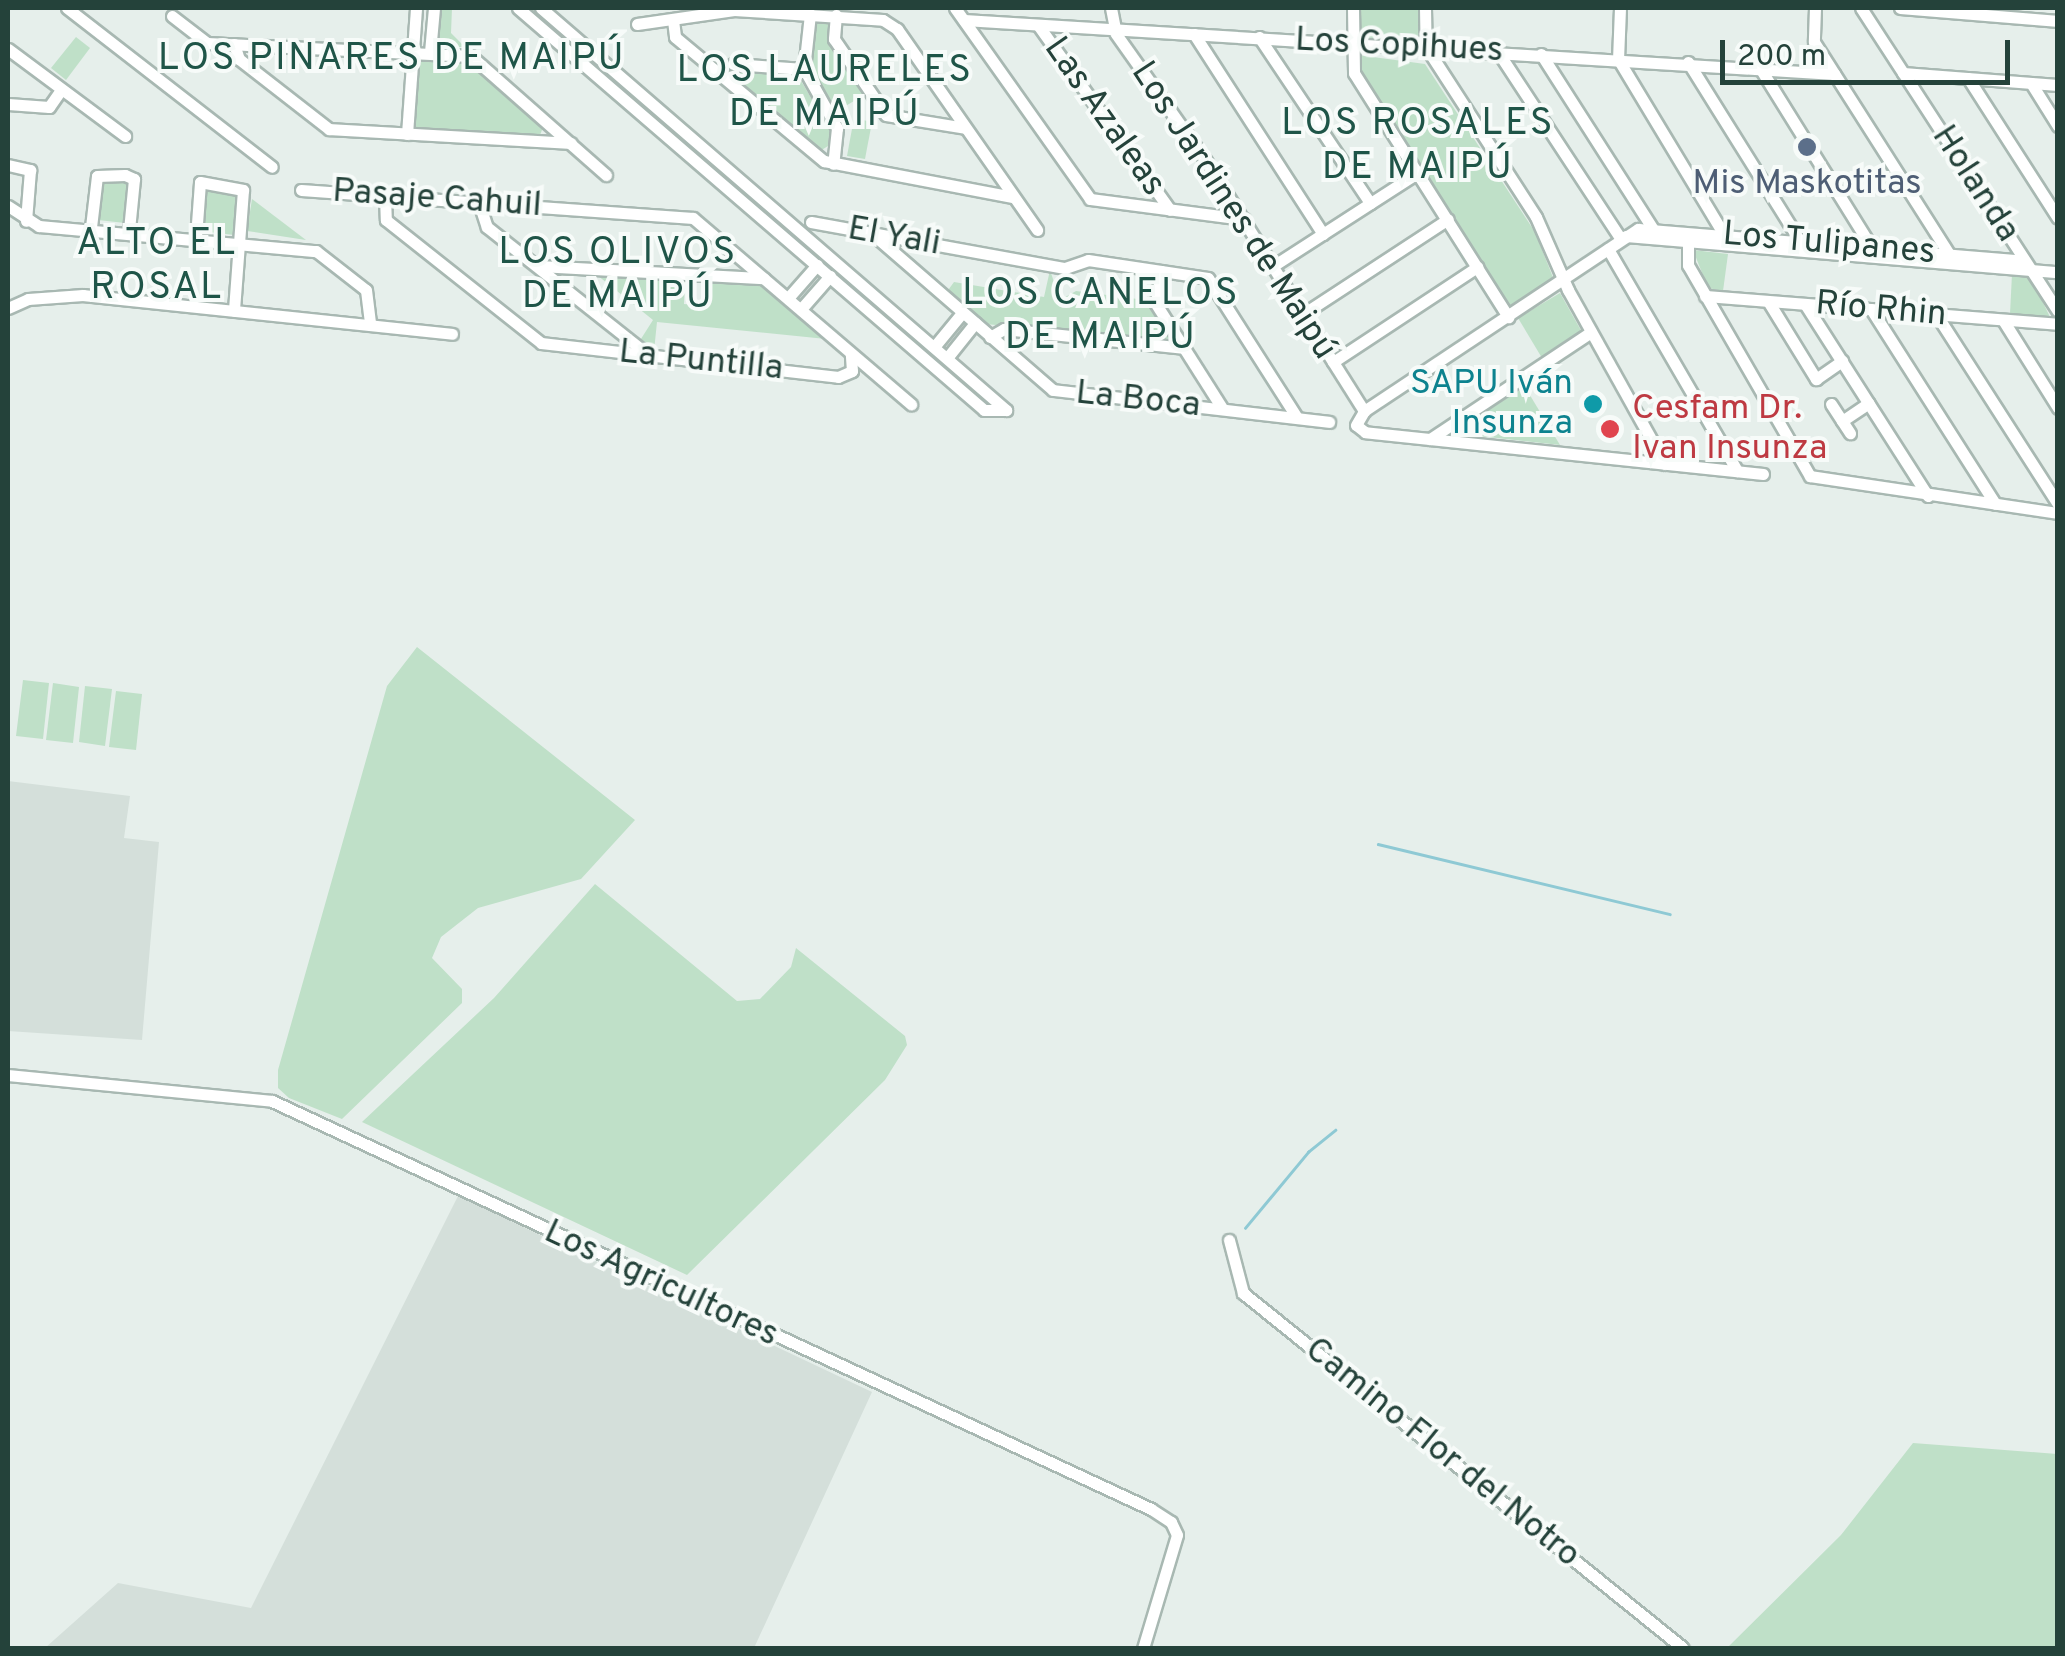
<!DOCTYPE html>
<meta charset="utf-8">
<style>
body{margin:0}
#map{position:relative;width:2065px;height:1656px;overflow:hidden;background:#e6efeb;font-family:Overpass,sans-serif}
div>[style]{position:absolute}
.built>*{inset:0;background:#d4dfda}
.green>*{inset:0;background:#bfe0c8}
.stream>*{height:2.5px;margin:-1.25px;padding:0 1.25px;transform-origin:1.25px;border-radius:1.25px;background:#8ec9d4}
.roads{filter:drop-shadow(2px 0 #a8b8b2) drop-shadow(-2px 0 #a8b8b2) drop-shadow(0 2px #a8b8b2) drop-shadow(0 -2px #a8b8b2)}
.minor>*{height:11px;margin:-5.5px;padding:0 5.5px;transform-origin:5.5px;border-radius:5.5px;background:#fff}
.dots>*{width:28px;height:28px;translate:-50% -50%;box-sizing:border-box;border:5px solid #f7fbf9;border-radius:50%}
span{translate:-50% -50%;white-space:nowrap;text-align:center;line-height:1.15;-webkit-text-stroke:8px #f7fbf9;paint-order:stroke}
.street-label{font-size:35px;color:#24423a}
.service-label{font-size:35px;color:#4e5e75}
.culture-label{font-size:35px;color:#0d838f}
.right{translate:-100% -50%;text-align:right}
.health-label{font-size:35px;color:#be3a42}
.left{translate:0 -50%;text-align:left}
.neighbourhood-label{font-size:38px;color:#1f5548;letter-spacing:2.5px}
.frame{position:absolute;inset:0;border:10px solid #24423a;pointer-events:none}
.scale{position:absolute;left:1720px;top:40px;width:290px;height:45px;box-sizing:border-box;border:5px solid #24423a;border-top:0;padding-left:12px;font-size:30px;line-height:35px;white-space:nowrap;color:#24423a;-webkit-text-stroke:8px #f7fbf9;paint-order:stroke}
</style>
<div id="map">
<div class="built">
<div style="clip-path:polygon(8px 781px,130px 796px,124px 838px,159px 842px,142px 1040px,8px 1031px)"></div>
<div style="clip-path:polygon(458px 1196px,872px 1392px,754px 1648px,45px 1648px,118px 1583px,251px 1608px)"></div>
</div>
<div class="green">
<div style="clip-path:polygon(438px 8px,452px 8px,451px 33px,465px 47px,438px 47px)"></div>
<div style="clip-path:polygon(524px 8px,532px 8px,733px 186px)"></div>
<div style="clip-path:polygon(1359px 8px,1420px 8px,1418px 39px,1357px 38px)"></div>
<div style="clip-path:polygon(814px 21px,831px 22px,866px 94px,837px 111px,810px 67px)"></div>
<div style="clip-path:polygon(76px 37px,90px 48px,66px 80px,51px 68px)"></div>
<div style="clip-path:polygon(1358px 55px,1425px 64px,1535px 232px,1556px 285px,1514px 316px,1358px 71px)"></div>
<div style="clip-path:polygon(419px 59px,470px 64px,543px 127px,539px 138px,412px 131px)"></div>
<div style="clip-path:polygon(733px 67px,797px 74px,830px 130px,828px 146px,820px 151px,727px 72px)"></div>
<div style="clip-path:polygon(854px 118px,872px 122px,865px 159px,847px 156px)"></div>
<div style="clip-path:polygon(102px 177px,129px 180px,125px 223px,98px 220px)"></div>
<div style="clip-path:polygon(206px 187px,240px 192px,234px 235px,201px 231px)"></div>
<div style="clip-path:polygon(252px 199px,306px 240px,247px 231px)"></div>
<div style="clip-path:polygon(1693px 250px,1728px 254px,1723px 291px,1708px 288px)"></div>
<div style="clip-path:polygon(1050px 270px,1060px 300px,1076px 291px,1153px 301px,1171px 341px,985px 324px,946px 293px,954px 282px,1044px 297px)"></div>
<div style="clip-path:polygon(2012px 274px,2031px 278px,2050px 317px,2010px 314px)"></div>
<div style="clip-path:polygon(597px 275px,685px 282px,684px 304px,707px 306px,711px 281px,760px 285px,826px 339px,657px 322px,654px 351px,647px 350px,639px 342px,653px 320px)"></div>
<div style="clip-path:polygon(1560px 293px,1583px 334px,1542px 358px,1518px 318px)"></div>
<div style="clip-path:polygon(1525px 387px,1560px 445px,1452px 433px,1457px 428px)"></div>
<div style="clip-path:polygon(417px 647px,635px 820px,581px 879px,478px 908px,441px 937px,432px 958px,462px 989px,462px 1003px,342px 1119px,289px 1098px,278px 1088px,278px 1070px,387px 686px)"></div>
<div style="clip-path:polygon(23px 680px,49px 683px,43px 739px,16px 736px)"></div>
<div style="clip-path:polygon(53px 683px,79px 687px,73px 743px,46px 740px)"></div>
<div style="clip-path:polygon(85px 686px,112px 689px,105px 746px,79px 742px)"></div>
<div style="clip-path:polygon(116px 691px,142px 694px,136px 750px,109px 747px)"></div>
<div style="clip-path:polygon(595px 884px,737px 1001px,760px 999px,791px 967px,796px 948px,905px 1036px,907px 1045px,885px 1080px,687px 1275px,362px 1122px,494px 998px)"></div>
<div style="clip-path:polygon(1913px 1443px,2057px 1454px,2057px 1648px,1727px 1648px,1841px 1535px)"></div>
</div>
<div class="stream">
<div style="left:1378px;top:844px;width:300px;rotate:13.5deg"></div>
<div style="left:1245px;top:1228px;width:99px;rotate:-50.3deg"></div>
<div style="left:1308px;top:1152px;width:35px;rotate:-39deg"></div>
</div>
<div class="roads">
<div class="minor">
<div style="left:67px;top:8px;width:259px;rotate:37.8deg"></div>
<div style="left:518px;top:8px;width:615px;rotate:40.78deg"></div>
<div style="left:984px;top:410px;width:22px"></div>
<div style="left:541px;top:8px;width:615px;rotate:40.84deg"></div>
<div style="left:955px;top:8px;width:234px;rotate:54.7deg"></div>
<div style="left:1090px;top:199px;width:155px;rotate:7.4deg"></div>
<div style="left:1111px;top:8px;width:26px;rotate:79deg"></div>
<div style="left:1116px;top:34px;width:156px;rotate:54.7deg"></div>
<div style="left:1206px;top:161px;width:296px;rotate:57.7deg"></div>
<div style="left:1353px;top:8px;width:65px;rotate:89.1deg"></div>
<div style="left:1354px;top:73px;width:289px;rotate:57.7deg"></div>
<div style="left:1425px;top:8px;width:39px;rotate:89deg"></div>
<div style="left:1426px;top:47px;width:202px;rotate:57.1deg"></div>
<div style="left:1536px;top:217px;width:80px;rotate:66.3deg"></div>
<div style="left:1568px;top:290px;width:199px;rotate:60.9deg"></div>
<div style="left:1620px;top:8px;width:51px;rotate:92.2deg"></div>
<div style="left:1618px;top:59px;width:213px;rotate:58.9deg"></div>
<div style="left:1815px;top:8px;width:34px;rotate:92deg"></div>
<div style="left:1814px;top:42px;width:257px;rotate:57.5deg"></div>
<div style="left:1861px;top:8px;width:361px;rotate:57deg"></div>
<div style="left:1900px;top:8px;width:159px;rotate:4.7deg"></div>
<div style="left:810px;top:14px;width:55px;rotate:96.2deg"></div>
<div style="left:804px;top:69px;width:68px;rotate:60.8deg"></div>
<div style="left:837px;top:128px;width:36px;rotate:96deg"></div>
<div style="left:836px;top:15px;width:24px;rotate:95deg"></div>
<div style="left:834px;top:39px;width:92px;rotate:55.6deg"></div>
<div style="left:886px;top:115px;width:80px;rotate:9.3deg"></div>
<div style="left:172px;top:16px;width:44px;rotate:37.6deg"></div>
<div style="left:207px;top:43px;width:264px;rotate:2.8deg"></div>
<div style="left:471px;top:56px;width:180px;rotate:41.4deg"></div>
<div style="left:673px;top:20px;width:17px;rotate:83deg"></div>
<div style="left:675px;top:37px;width:194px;rotate:39.8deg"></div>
<div style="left:824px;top:161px;width:192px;rotate:10.8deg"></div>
<div style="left:964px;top:20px;width:872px;rotate:3.55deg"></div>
<div style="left:637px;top:24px;width:98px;rotate:-8.2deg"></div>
<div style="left:734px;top:10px;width:149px;rotate:3.8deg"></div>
<div style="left:883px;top:20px;width:17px;rotate:33deg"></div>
<div style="left:897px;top:29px;width:245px;rotate:55.1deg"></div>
<div style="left:1038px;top:25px;width:227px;rotate:54.5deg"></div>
<div style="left:1194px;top:34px;width:238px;rotate:57.2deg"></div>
<div style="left:1259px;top:37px;width:200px;rotate:56.2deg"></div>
<div style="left:234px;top:44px;width:16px;rotate:72deg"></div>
<div style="left:239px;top:59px;width:114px;rotate:37.9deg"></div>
<div style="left:329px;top:129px;width:242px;rotate:3.3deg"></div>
<div style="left:8px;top:49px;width:146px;rotate:36.6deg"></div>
<div style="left:430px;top:52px;width:44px;rotate:-84.8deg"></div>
<div style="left:1498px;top:52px;width:224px;rotate:56.7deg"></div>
<div style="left:1541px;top:54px;width:208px;rotate:57.4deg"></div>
<div style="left:1688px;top:62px;width:211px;rotate:58deg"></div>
<div style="left:733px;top:64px;width:71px;rotate:4deg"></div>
<div style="left:1760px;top:68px;width:212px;rotate:58.1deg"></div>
<div style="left:1903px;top:73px;width:155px;rotate:4.4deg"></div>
<div style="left:1968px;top:78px;width:166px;rotate:57.3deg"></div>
<div style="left:2031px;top:83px;width:51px;rotate:57.9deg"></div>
<div style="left:8px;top:104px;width:41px;rotate:4.2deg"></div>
<div style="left:49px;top:107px;width:19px;rotate:-55deg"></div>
<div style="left:407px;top:134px;width:126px;rotate:-85.9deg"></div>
<div style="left:8px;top:165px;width:23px;rotate:13deg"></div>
<div style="left:30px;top:170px;width:51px;rotate:94.5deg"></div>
<div style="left:301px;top:190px;width:393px;rotate:4.1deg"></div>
<div style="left:693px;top:218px;width:287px;rotate:40.5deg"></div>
<div style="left:385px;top:196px;width:24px;rotate:88deg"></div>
<div style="left:386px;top:220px;width:198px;rotate:38.4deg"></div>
<div style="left:541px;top:343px;width:299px;rotate:6.5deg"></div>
<div style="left:838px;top:377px;width:15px;rotate:-23deg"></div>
<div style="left:852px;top:371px;width:16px;rotate:-94deg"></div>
<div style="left:479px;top:203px;width:25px;rotate:72deg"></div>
<div style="left:487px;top:227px;width:203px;rotate:38.4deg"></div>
<div style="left:8px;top:206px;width:37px;rotate:33deg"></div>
<div style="left:39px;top:226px;width:278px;rotate:5.2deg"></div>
<div style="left:316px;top:251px;width:63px;rotate:38deg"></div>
<div style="left:366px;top:290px;width:35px;rotate:83deg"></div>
<div style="left:811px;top:222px;width:258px;rotate:10.3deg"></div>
<div style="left:1065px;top:268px;width:24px;rotate:-19deg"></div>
<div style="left:1088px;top:260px;width:121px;rotate:8.5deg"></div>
<div style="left:1208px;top:278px;width:164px;rotate:57.5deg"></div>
<div style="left:91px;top:227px;width:51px;rotate:-83.3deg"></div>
<div style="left:97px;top:176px;width:28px;rotate:-2deg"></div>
<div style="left:125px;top:175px;width:10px;rotate:24deg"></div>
<div style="left:134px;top:179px;width:51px;rotate:95.6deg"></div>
<div style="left:875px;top:236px;width:235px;rotate:40.9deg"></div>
<div style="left:1053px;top:390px;width:278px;rotate:6.6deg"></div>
<div style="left:1626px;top:236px;width:433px;rotate:4.8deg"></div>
<div style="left:196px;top:237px;width:55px;rotate:-85.8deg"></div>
<div style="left:200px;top:182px;width:44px;rotate:10.5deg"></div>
<div style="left:243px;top:190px;width:121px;rotate:94.3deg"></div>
<div style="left:1688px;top:243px;width:22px;rotate:90deg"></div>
<div style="left:1688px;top:265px;width:244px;rotate:60deg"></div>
<div style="left:1810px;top:476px;width:251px;rotate:8.5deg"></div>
<div style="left:1608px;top:249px;width:257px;rotate:59.8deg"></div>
<div style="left:539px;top:266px;width:225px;rotate:3.1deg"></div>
<div style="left:1273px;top:266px;width:174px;rotate:-32.8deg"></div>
<div style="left:1161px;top:271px;width:33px;rotate:99deg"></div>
<div style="left:1156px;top:304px;width:123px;rotate:57.6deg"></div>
<div style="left:1705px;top:296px;width:354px;rotate:4.5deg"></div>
<div style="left:788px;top:298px;width:44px;rotate:-48.7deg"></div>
<div style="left:1768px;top:301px;width:92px;rotate:58.4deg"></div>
<div style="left:1816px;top:379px;width:32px;rotate:-35deg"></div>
<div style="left:1805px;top:304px;width:228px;rotate:57.4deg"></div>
<div style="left:8px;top:308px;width:22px;rotate:-24deg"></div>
<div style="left:28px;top:299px;width:55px;rotate:-4.2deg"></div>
<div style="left:83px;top:295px;width:371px;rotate:6deg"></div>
<div style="left:801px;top:309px;width:44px;rotate:-48.7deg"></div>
<div style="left:1871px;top:309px;width:231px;rotate:57.5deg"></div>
<div style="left:1303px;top:314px;width:173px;rotate:-33.2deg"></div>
<div style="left:1936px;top:314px;width:226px;rotate:57.3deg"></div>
<div style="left:2003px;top:320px;width:104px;rotate:58deg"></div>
<div style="left:990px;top:337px;width:16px;rotate:-30deg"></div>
<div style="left:1004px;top:329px;width:182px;rotate:6deg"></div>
<div style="left:934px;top:347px;width:44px;rotate:-50.5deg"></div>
<div style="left:947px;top:358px;width:45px;rotate:-51.3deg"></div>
<div style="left:1333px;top:362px;width:173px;rotate:-33.4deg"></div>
<div style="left:1831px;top:404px;width:35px;rotate:57deg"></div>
<div style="left:1842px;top:421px;width:32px;rotate:-34deg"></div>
<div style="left:1430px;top:439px;width:193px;rotate:-33.6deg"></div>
<div style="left:1763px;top:474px;width:400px;rotate:-174deg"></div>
<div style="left:1365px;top:432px;width:11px;rotate:-142deg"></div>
<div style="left:1356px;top:425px;width:16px;rotate:-60deg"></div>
<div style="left:1364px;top:411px;width:329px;rotate:-33.6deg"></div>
<div style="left:1638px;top:229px;width:378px;rotate:4.7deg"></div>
<div style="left:2015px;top:260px;width:19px;rotate:32deg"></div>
<div style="left:8px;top:1075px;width:265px;rotate:5.6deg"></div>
<div style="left:272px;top:1101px;width:969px;rotate:24.9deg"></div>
<div style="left:1151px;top:1509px;width:24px;rotate:33deg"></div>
<div style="left:1171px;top:1522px;width:14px;rotate:65deg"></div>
<div style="left:1177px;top:1535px;width:118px;rotate:106.7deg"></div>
<div style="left:1229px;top:1240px;width:55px;rotate:75.2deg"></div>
<div style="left:1243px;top:1293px;width:565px;rotate:38.9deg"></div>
</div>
</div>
<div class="dots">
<div style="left:1807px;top:147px;background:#5c6f8a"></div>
<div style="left:1593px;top:404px;background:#0f9aa8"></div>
<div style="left:1610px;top:429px;background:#e0444e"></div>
</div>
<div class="street-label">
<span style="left:1399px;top:46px;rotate:3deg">Los Copihues</span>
<span style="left:1104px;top:117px;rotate:55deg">Las Azaleas</span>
<span style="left:1975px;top:184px;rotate:57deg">Holanda</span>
<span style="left:437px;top:199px;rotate:4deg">Pasaje Cahuil</span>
<span style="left:1233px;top:211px;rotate:57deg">Los Jardines de Maipú</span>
<span style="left:894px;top:237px;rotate:10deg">El Yali</span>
<span style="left:1829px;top:244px;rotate:5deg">Los Tulipanes</span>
<span style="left:1881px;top:310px;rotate:5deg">Río Rhin</span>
<span style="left:701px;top:361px;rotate:6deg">La Puntilla</span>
<span style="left:1138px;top:400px;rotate:6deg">La Boca</span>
<span style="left:661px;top:1284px;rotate:25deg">Los Agricultores</span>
<span style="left:1442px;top:1453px;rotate:39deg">Camino Flor del Notro</span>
</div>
<div class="service-label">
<span style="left:1807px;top:184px">Mis Maskotitas</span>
</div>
<div class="culture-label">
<span class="right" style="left:1573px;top:404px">SAPU Iván<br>Insunza</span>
</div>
<div class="health-label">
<span class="left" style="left:1632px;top:429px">Cesfam Dr.<br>Ivan Insunza</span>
</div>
<div class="neighbourhood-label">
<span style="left:392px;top:60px">LOS PINARES DE MAIPÚ</span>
<span style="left:825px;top:94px">LOS LAURELES<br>DE MAIPÚ</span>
<span style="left:1418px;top:147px">LOS ROSALES<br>DE MAIPÚ</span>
<span style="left:157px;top:267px">ALTO EL<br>ROSAL</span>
<span style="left:618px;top:276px">LOS OLIVOS<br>DE MAIPÚ</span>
<span style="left:1101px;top:317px">LOS CANELOS<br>DE MAIPÚ</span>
</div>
<div class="frame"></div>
<div class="scale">200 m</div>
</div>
